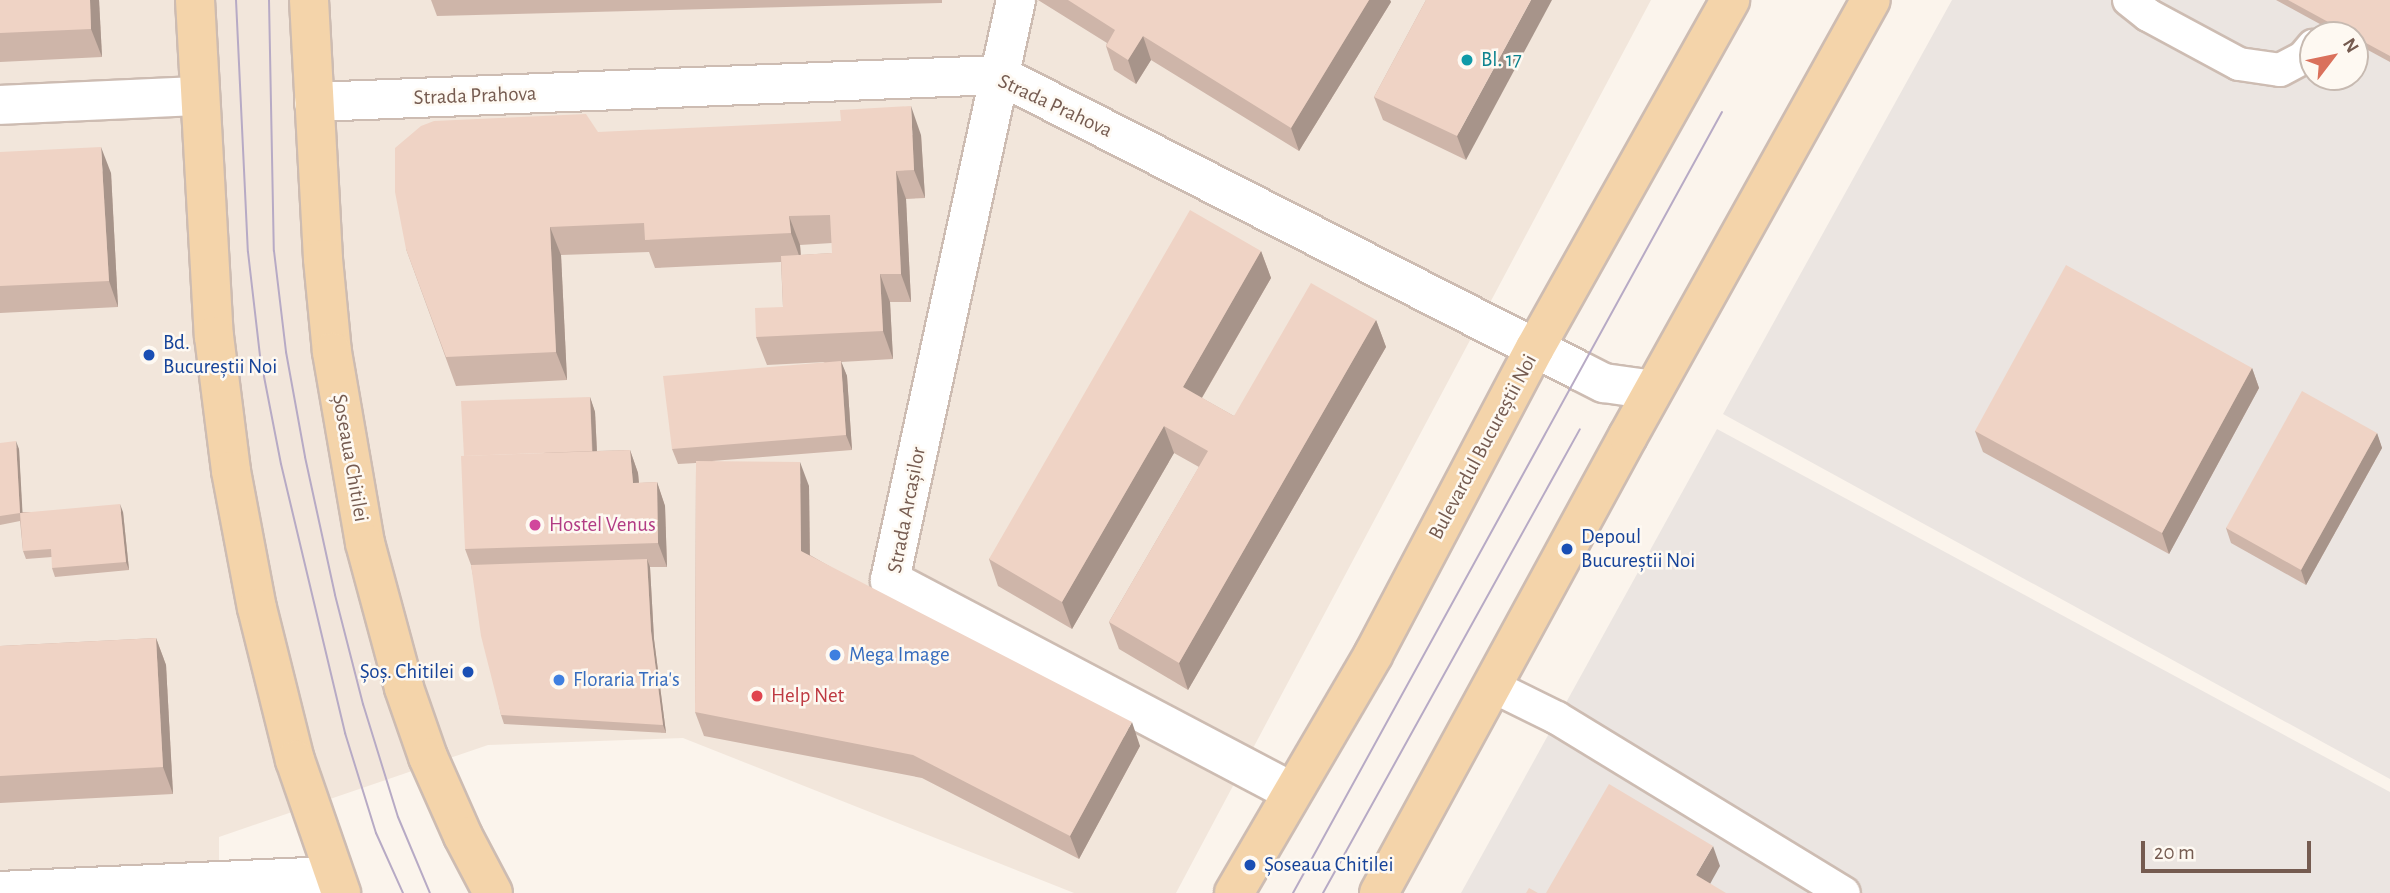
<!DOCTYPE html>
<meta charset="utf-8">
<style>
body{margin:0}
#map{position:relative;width:2390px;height:893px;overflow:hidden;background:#fbf4ec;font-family:"Alegreya Sans",sans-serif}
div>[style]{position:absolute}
.residential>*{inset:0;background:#f2e6db}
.industrial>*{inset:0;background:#ebe5e1}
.roads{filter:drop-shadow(2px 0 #cdbcb2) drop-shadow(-2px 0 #cdbcb2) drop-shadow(0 2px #cdbcb2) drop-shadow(0 -2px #cdbcb2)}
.service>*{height:32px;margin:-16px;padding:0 16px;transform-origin:16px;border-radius:16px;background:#fff}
.minor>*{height:38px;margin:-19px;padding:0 19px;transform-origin:19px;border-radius:19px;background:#fff}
.primary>*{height:38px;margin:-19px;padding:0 19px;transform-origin:19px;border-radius:19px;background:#f4d4aa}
.tram>*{height:2px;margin:-1px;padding:0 1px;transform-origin:1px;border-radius:1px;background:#b7aac5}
.wall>*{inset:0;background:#ceb5a9}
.shaded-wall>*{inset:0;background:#a7948a}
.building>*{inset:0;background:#efd3c5}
.dots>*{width:19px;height:19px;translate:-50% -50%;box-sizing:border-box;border:4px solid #fef9f2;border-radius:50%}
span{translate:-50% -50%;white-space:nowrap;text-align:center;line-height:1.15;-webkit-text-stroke:5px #fef9f2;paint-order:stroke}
.culture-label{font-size:21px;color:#0d838f}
.left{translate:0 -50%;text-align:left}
.street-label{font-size:21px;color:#755b50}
.transit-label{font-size:21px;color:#164399}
.right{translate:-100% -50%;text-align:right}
.hotel-label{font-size:21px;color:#b23c85}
.shop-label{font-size:21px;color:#366cbe}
.health-label{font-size:21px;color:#be3a42}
.north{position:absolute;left:2299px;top:21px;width:70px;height:70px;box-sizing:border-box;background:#fef9f2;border:2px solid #c7bab1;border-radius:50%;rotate:58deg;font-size:19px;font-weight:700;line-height:28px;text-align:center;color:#755b50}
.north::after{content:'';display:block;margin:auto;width:24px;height:32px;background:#da715c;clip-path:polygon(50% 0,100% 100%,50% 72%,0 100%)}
.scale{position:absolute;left:2141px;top:841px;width:170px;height:32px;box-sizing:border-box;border:4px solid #755b50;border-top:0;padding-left:9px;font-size:21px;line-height:24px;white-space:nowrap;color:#755b50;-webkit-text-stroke:5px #fef9f2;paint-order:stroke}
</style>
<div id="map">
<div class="residential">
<div style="clip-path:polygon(0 0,1651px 0,1176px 893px,1074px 893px,683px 738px,488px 745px,219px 837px,219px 893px,0 893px)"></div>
</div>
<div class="industrial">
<div style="clip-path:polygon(evenodd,1952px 0,2390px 0,2390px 779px,1723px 414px,1952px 0,2313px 35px,2355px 35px,2355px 77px,2313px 77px,2313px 35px)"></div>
<div style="clip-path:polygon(1717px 429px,2390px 792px,2390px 893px,1461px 893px)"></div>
</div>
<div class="roads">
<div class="service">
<div style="left:2129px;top:0;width:24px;rotate:38deg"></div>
<div style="left:2148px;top:15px;width:103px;rotate:28.3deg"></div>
<div style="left:2239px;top:64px;width:41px;rotate:8.3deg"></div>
<div style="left:2280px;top:70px;width:26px;rotate:-28deg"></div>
<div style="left:2303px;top:58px;width:16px;rotate:-50deg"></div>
<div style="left:1492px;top:686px;width:72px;rotate:26.2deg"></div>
<div style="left:1557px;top:718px;width:336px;rotate:31.4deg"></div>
</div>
<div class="minor">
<div style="left:1016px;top:0;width:594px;rotate:102.26deg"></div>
<div style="left:890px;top:580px;width:453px;rotate:27.8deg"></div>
<div style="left:314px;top:102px;width:686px;rotate:-2.26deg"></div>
<div style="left:999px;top:75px;width:652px;rotate:27deg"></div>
<div style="left:1580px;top:371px;width:27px;rotate:27deg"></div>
<div style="left:1604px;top:383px;width:49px;rotate:8.1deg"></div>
<div style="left:0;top:105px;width:200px;rotate:-2.6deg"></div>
<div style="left:0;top:891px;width:333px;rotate:-2.6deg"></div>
</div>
<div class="primary">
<div style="left:195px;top:0;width:337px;rotate:86.8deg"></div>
<div style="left:214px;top:336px;width:136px;rotate:82.8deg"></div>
<div style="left:231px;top:471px;width:139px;rotate:79.3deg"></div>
<div style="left:257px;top:608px;width:157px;rotate:76deg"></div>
<div style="left:295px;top:760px;width:141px;rotate:70.9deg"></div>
<div style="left:309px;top:0;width:259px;rotate:86.9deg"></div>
<div style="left:323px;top:259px;width:93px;rotate:84.5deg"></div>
<div style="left:332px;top:352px;width:194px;rotate:80.2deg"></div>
<div style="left:365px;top:543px;width:150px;rotate:74.9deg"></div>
<div style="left:404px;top:688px;width:73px;rotate:70.8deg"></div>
<div style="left:428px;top:757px;width:86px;rotate:66.1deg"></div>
<div style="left:463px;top:836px;width:64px;rotate:62.2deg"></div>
<div style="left:1234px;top:893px;width:276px;rotate:-59.7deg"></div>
<div style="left:1373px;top:655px;width:347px;rotate:-62.2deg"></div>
<div style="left:1535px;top:348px;width:399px;rotate:-60.7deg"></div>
<div style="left:1379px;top:893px;width:520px;rotate:-61.42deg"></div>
<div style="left:1628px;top:436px;width:499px;rotate:-60.9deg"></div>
</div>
</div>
<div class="tram">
<div style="left:236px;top:0;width:252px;rotate:87.3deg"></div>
<div style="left:248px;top:252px;width:105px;rotate:83.4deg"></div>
<div style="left:260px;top:356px;width:110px;rotate:79deg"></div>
<div style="left:281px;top:464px;width:277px;rotate:76.6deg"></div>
<div style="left:345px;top:733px;width:105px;rotate:72.8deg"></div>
<div style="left:376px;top:833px;width:66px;rotate:65.8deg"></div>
<div style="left:269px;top:0;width:251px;rotate:88.9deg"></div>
<div style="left:274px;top:251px;width:102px;rotate:83.2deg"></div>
<div style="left:286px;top:352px;width:107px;rotate:79.7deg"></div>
<div style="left:305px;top:457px;width:141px;rotate:77.7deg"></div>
<div style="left:335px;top:595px;width:113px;rotate:75.6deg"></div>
<div style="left:363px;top:704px;width:118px;rotate:72.8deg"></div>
<div style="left:398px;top:817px;width:82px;rotate:67.2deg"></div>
<div style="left:1293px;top:893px;width:891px;rotate:-61.22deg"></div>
<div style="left:1323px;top:893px;width:530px;rotate:-61.02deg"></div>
</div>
<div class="wall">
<div style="clip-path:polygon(0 0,99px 0,102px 57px,0 62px)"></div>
<div style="clip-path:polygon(431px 0,942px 0,942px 3px,437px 16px)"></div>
<div style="clip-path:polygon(1038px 0,1390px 0,1391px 2px,1299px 151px,1151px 60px,1136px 84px,1114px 70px,1106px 46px,1107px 43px)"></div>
<div style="clip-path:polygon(1426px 0,1466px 160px,1383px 120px,1374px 97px)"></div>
<div style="clip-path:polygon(2276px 0,2390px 0,2390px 62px,2355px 43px,2355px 35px,2340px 35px)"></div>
<div style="clip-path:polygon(evenodd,598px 132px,921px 135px,925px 198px,906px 199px,911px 302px,890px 302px,893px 359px,841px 362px,847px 376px,852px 450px,712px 461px,809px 486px,810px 555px,1140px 746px,1079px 859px,922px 778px,704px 736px,695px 712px,696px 463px,678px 464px,672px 449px,825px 362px,767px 365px,756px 337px,783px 307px,781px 262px,655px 268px,649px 252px,561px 255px,567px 380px,456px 386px,406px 249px,598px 132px,832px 243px,832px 253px,801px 255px,800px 245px,832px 243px)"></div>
<div style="clip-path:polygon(0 152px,111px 173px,118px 307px,0 313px)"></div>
<div style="clip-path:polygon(1261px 251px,1271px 278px,1202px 398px,1234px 416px,1376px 320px,1386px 347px,1188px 690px,1119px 649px,1109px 622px,1199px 467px,1174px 453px,1072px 629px,998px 586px,989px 559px)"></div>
<div style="clip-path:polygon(2252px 368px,2259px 388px,2169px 554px,1983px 452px,1975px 431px)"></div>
<div style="clip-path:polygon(590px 397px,595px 412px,597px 451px,630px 450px,638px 473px,639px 483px,657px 482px,665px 506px,667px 567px,650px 567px,654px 639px,666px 733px,504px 724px,501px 715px,471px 565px,465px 549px)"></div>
<div style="clip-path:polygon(2377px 433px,2382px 448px,2306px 585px,2231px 543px,2226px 528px)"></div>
<div style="clip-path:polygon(0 443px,19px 449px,22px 512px,123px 512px,129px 570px,55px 577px,52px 568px,52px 557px,26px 559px,23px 551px,20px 521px,0 525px)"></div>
<div style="clip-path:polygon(156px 638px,166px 665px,173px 794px,0 803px,0 646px)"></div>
</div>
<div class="shaded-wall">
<div style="clip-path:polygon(90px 0,99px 0,102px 57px,91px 29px)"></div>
<div style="clip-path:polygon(1369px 0,1390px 0,1391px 2px,1299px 151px,1291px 128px)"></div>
<div style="clip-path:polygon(1531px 0,1552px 0,1466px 160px,1457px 136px)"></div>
<div style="clip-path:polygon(1143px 36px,1151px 60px,1136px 84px,1128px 60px)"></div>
<div style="clip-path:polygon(911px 106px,921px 135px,925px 198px,914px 170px)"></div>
<div style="clip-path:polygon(101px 147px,111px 173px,118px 307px,109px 281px)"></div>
<div style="clip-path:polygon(896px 171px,906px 199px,911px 302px,901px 274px)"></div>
<div style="clip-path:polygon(789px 216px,800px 245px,801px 261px,791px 233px)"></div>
<div style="clip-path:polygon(550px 227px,561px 255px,567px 380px,556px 352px)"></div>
<div style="clip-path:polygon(1261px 251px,1271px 278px,1193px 413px,1183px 387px)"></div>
<div style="clip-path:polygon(880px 274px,890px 302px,893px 359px,883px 331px)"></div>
<div style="clip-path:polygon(1376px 320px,1386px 347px,1188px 690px,1179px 663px)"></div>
<div style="clip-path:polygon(841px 361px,847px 376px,852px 450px,846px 435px)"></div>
<div style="clip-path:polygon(2252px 368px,2259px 388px,2169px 554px,2162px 533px)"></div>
<div style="clip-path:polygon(590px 397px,595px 412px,598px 475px,593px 460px)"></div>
<div style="clip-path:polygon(1164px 426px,1174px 453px,1072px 629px,1062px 602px)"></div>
<div style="clip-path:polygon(2377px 433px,2382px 448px,2306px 585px,2301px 570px)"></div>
<div style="clip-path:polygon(16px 441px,19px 449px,23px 521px,20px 513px)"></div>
<div style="clip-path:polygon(630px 450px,638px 473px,641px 507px,633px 483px)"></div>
<div style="clip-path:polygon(800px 462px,809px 486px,810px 574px,801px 551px)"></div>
<div style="clip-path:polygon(657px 482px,665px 506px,667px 567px,658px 543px)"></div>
<div style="clip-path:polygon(120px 504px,123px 512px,129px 570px,126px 562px)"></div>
<div style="clip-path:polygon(647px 559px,650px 567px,654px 639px,666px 733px,663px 725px,651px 631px)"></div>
<div style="clip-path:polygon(156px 638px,166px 665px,173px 794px,163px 767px)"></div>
<div style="clip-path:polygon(1132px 722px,1140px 746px,1079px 859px,1070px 836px)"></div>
<div style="clip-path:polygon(1713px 846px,1720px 866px,1705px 893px,1696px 875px)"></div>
</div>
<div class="building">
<div style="clip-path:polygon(0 0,90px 0,91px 29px,0 33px)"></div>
<div style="clip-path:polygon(1068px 0,1369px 0,1291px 128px,1143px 36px,1128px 60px,1106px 46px,1115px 30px)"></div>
<div style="clip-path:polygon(1426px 0,1531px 0,1457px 136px,1374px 97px)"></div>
<div style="clip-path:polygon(2288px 0,2390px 0,2390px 56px,2355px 37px,2355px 35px,2352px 35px)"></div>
<div style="clip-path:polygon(911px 106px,914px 170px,896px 171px,901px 274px,880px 274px,883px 331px,756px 337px,755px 308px,783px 307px,781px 256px,832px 253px,830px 215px,789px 216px,791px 233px,645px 240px,644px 223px,550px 227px,556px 352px,446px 357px,406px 249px,395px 192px,395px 148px,421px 126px,434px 121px,586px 114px,598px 132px,841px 121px,840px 110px)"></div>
<div style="clip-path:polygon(101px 147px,109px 281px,0 286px,0 152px)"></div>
<div style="clip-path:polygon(1190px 210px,1261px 251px,1183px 387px,1234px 416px,1311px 283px,1376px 320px,1179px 663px,1109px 622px,1208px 451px,1164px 426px,1062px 602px,989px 559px)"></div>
<div style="clip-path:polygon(2066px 265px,2252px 368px,2162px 533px,1975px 431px)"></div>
<div style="clip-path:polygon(841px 361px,846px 435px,672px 449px,663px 376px)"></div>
<div style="clip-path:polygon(2302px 391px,2377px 433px,2301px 570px,2226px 528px)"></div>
<div style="clip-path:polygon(590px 397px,592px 451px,464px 456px,461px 401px)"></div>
<div style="clip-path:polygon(16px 441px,20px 513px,120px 504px,126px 562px,52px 568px,51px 549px,23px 551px,20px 513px,0 516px,0 443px)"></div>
<div style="clip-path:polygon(630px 450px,633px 483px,657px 482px,658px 543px,465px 549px,461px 456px)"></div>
<div style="clip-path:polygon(696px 461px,800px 462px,801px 551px,1132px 722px,1070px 836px,913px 755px,695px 712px)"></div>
<div style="clip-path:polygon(647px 559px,651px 631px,663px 725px,501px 715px,481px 636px,471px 565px)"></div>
<div style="clip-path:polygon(156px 638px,163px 767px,0 776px,0 646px)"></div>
<div style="clip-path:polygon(1609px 784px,1713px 846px,1696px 875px,1726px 893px,1546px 893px)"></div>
<div style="clip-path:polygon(1529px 888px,1538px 893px,1526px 893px)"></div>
</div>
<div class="dots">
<div style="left:1467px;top:60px;background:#0f9aa8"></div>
<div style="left:149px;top:355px;background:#1a4fb4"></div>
<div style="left:535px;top:525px;background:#d1479c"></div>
<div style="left:1567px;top:549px;background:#1a4fb4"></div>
<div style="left:835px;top:655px;background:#3f7fe0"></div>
<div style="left:468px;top:672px;background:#1a4fb4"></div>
<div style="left:559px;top:680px;background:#3f7fe0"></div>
<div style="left:757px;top:696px;background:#e0444e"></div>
<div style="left:1250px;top:865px;background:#1a4fb4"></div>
</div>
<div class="culture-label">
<span class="left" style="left:1481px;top:60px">Bl. 17</span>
</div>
<div class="street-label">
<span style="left:475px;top:96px;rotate:-2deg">Strada Prahova</span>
<span style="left:1055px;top:106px;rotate:25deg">Strada Prahova</span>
<span style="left:1483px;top:447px;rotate:-62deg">Bulevardul Bucureștii Noi</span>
<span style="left:350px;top:458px;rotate:80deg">Șoseaua Chitilei</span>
<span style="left:907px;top:510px;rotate:-79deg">Strada Arcașilor</span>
</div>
<div class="transit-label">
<span class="left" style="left:163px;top:355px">Bd.<br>Bucureștii Noi</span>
<span class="left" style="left:1581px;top:549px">Depoul<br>Bucureștii Noi</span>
<span class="right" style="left:454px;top:672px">Șoș. Chitilei</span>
<span class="left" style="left:1264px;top:865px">Șoseaua Chitilei</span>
</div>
<div class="hotel-label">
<span class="left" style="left:549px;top:525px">Hostel Venus</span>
</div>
<div class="shop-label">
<span class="left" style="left:849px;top:655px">Mega Image</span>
<span class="left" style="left:573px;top:680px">Floraria Tria's</span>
</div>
<div class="health-label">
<span class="left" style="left:771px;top:696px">Help Net</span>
</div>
<div class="north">N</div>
<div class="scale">20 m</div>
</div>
